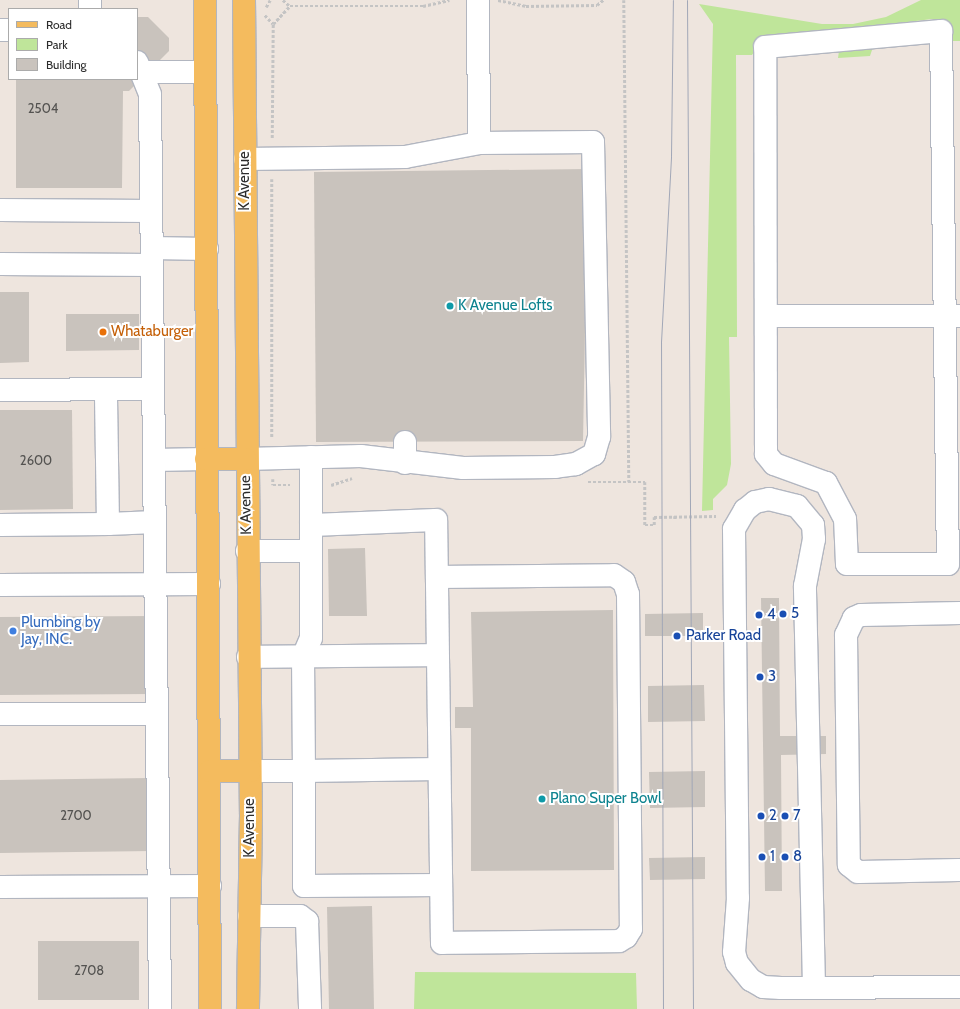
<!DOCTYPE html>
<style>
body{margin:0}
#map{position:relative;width:960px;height:1009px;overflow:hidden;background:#eee5de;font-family:Cabin,sans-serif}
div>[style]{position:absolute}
.green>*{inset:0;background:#bfe59a}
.building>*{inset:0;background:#c9c3bd}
.path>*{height:2.5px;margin-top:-1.25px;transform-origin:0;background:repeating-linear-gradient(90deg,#c4c4c4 0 3px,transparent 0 5px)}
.roads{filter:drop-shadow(1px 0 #b2b6c0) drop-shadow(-1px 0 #b2b6c0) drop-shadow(0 1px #b2b6c0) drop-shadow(0 -1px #b2b6c0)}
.minor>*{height:22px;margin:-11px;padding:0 11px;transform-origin:11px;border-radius:11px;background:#fff}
.major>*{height:22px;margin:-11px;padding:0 11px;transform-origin:11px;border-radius:11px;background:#f4bb5e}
.tram>*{height:1px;margin:-0.5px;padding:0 0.5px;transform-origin:0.5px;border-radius:0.5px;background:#a1a7b7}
.dots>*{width:11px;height:11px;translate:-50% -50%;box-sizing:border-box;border:2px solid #fff;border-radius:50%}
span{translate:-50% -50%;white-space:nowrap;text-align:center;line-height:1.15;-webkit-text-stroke:4px #fff;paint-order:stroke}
.number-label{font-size:13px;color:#535250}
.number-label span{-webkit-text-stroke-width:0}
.street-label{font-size:15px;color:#2c2c2c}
.culture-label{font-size:15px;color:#0d838f}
.left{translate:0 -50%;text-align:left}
.food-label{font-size:15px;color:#c56008}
.transit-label{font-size:15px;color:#164399}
.shop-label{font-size:15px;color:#366cbe}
.legend{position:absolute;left:8px;top:8px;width:130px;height:72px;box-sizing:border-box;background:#fff;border:1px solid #ababab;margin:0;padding:5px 7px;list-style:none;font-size:12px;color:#2c2c2c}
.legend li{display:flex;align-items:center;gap:8px;height:20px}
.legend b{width:20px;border:1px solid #ababab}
</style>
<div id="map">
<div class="green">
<div style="clip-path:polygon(921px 0,960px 0,960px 41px,953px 41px,949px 30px,932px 19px,762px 40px,752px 55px,736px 55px,737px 337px,729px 337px,731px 464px,727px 485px,713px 499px,713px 510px,702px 511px,713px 24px,699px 4px,822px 24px,853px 24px,886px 17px)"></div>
<div style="clip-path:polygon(873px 47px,870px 56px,838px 58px,839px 51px)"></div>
<div style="clip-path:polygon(415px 972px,636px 973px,637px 1009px,414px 1009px)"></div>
</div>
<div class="building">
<div style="clip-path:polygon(137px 17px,148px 17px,169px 38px,169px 51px,129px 91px,123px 91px,122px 188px,16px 188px,16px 79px,137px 79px)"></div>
<div style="clip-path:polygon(588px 169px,583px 441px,316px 442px,314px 172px)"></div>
<div style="clip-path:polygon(0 292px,29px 292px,29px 362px,0 363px)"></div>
<div style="clip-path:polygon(66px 314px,139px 314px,139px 350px,66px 351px)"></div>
<div style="clip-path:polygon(0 410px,72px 410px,73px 509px,0 510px)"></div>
<div style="clip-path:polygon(365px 548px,367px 616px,329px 616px,328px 549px)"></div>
<div style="clip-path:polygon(761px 598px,779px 598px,780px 736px,826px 736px,826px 754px,781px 755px,782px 891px,765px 891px)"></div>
<div style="clip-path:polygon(613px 610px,614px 870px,471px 871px,471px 728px,455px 728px,455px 707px,473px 707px,471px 612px)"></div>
<div style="clip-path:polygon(703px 613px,703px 636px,645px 636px,645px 614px)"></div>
<div style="clip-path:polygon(152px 616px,152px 694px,0 695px,0 617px)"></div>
<div style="clip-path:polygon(704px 685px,705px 721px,648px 722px,648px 686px)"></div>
<div style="clip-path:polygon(705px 771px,705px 807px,650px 808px,649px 772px)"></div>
<div style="clip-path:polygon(151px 778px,152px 851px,0 853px,0 780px)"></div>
<div style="clip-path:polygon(705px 857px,705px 879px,650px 880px,649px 858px)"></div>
<div style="clip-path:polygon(372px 906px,374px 1009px,329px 1009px,327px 907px)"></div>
<div style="clip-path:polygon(38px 941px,139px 941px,139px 1000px,38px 1000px)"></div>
</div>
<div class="path">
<div style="left:283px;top:0;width:9px;rotate:41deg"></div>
<div style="left:498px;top:0;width:29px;rotate:12deg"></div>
<div style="left:526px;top:6px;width:71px;rotate:-0.8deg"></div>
<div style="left:597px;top:5px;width:8px;rotate:-40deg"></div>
<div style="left:624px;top:0;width:482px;rotate:89.4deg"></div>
<div style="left:266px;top:7px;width:8px;rotate:-60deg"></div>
<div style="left:265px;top:15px;width:12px;rotate:48deg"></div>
<div style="left:272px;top:138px;width:114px;rotate:-89.5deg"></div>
<div style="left:273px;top:24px;width:25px;rotate:-47deg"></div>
<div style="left:290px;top:6px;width:133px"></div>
<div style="left:423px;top:6px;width:27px;rotate:-13deg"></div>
<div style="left:272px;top:179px;width:259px;rotate:90deg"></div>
<div style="left:273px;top:479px;width:6px;rotate:90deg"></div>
<div style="left:273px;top:485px;width:17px"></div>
<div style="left:588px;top:482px;width:57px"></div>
<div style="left:645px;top:482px;width:43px;rotate:90deg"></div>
<div style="left:645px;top:525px;width:9px"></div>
<div style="left:654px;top:525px;width:8px;rotate:-90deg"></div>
<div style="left:654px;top:517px;width:62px;rotate:-0.9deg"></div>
<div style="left:331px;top:485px;width:22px;rotate:-18deg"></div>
<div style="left:675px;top:516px;width:4px;rotate:90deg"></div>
</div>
<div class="roads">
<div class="minor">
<div style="left:478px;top:0;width:143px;rotate:89.6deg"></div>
<div style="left:90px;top:9px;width:9px;rotate:-90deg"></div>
<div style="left:0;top:30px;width:9px"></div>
<div style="left:941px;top:31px;width:533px;rotate:89.25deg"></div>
<div style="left:948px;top:564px;width:101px;rotate:180deg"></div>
<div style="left:847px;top:564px;width:45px;rotate:-92.5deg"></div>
<div style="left:845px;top:519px;width:41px;rotate:-117.8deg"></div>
<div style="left:826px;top:483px;width:55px;rotate:-159.9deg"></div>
<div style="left:774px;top:464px;width:13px;rotate:-129deg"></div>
<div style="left:766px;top:454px;width:407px;rotate:-90.1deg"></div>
<div style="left:765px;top:47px;width:177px;rotate:-5.2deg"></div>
<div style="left:137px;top:62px;width:35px;rotate:68deg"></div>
<div style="left:150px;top:95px;width:914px;rotate:89.37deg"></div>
<div style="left:141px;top:72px;width:64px"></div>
<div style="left:245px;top:159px;width:160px;rotate:-0.7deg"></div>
<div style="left:405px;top:157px;width:75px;rotate:-10.7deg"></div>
<div style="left:479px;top:143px;width:114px;rotate:-0.5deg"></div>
<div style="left:593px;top:142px;width:295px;rotate:88.8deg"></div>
<div style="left:599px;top:437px;width:18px;rotate:106deg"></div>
<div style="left:594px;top:454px;width:21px;rotate:151deg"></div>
<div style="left:576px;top:464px;width:21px;rotate:172deg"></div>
<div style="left:555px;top:467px;width:92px;rotate:179.4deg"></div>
<div style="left:463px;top:468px;width:103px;rotate:-173.3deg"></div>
<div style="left:361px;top:456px;width:116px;rotate:178.5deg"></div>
<div style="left:0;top:210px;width:151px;rotate:0.4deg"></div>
<div style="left:152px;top:248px;width:55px;rotate:1deg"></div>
<div style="left:0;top:264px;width:152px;rotate:0.4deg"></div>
<div style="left:766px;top:316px;width:194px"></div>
<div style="left:0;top:390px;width:153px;rotate:-0.4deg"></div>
<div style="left:405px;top:442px;width:21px;rotate:90deg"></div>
<div style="left:311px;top:457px;width:68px;rotate:90deg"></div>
<div style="left:154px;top:460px;width:52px;rotate:-1.1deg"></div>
<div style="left:108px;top:524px;width:47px;rotate:-2.4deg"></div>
<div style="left:0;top:525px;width:108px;rotate:-0.5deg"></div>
<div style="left:108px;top:524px;width:134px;rotate:-90.9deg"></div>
<div style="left:247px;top:551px;width:63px"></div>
<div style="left:437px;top:577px;width:177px;rotate:-0.6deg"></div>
<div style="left:614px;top:575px;width:12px;rotate:35deg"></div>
<div style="left:624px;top:582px;width:13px;rotate:72deg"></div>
<div style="left:628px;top:594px;width:335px;rotate:89.5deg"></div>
<div style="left:631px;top:929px;width:9px;rotate:122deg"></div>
<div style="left:626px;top:937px;width:8px;rotate:150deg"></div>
<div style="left:619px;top:941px;width:177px;rotate:179.4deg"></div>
<div style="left:442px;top:943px;width:423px;rotate:-90.8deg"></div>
<div style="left:436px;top:520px;width:125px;rotate:177.7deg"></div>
<div style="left:311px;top:525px;width:113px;rotate:90deg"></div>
<div style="left:311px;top:638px;width:21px;rotate:113deg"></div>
<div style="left:303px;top:657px;width:114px;rotate:89.5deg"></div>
<div style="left:304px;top:771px;width:135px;rotate:-0.8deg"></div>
<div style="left:0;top:585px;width:209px;rotate:-0.3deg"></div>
<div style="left:960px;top:613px;width:99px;rotate:178.8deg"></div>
<div style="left:861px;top:615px;width:8px;rotate:157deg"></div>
<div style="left:854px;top:618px;width:19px;rotate:115deg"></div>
<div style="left:846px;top:635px;width:230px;rotate:89.3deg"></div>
<div style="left:849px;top:865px;width:11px;rotate:38deg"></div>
<div style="left:858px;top:872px;width:102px;rotate:-1.1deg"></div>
<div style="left:248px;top:657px;width:189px;rotate:-0.6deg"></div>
<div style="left:0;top:714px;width:157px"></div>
<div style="left:250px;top:771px;width:54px"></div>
<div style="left:304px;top:771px;width:115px;rotate:90deg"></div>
<div style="left:304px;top:886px;width:136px;rotate:-0.4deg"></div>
<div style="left:0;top:887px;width:210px;rotate:-0.3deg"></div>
<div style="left:249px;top:916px;width:51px"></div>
<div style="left:300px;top:916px;width:9px;rotate:36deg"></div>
<div style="left:307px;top:921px;width:88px;rotate:88deg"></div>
<div style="left:814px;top:987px;width:401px;rotate:-91.3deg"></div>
<div style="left:805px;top:586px;width:48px;rotate:-79.2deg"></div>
<div style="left:814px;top:539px;width:14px;rotate:-94deg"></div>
<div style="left:813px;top:525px;width:25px;rotate:-130deg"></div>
<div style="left:797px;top:506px;width:29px;rotate:-166deg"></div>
<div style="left:769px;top:499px;width:14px;rotate:168deg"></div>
<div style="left:755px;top:502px;width:13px;rotate:141deg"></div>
<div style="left:745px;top:510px;width:22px;rotate:120deg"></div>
<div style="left:734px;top:529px;width:369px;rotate:89.4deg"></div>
<div style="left:738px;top:898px;width:54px;rotate:94.2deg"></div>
<div style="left:734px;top:952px;width:11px;rotate:75deg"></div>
<div style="left:737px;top:963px;width:22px;rotate:51deg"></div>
<div style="left:751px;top:980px;width:14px;rotate:30deg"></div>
<div style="left:763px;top:987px;width:18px;rotate:3deg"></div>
<div style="left:781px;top:988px;width:179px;rotate:-0.3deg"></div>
</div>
<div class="major">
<div style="left:205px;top:0;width:1009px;rotate:89.72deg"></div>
<div style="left:244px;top:0;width:815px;rotate:89.51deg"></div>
<div style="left:251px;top:815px;width:194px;rotate:90.9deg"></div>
<div style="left:206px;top:459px;width:39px"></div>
<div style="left:210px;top:771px;width:40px"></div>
</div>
</div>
<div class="tram">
<div style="left:687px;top:0;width:1009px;rotate:89.66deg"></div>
<div style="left:663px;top:1009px;width:667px;rotate:-90.17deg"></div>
<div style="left:661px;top:342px;width:186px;rotate:-86.9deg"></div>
<div style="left:671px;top:156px;width:156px;rotate:-89.3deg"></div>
</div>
<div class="dots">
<div style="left:450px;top:306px;background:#0f9aa8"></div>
<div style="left:103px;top:332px;background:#e8710a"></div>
<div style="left:783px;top:614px;background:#1a4fb4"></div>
<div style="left:759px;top:615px;background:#1a4fb4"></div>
<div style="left:13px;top:631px;background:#3f7fe0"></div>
<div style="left:677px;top:636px;background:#1a4fb4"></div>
<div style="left:760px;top:677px;background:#1a4fb4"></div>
<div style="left:542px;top:799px;background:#0f9aa8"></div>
<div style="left:761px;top:816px;background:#1a4fb4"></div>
<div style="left:785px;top:816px;background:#1a4fb4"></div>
<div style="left:762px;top:857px;background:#1a4fb4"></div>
<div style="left:785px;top:857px;background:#1a4fb4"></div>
</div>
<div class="number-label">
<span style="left:43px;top:108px">2504</span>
<span style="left:36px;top:460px">2600</span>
<span style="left:76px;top:815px">2700</span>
<span style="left:89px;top:970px">2708</span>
</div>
<div class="street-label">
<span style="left:245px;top:181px;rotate:-90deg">K Avenue</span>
<span style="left:246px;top:505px;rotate:-91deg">K Avenue</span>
<span style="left:250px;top:828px;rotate:-90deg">K Avenue</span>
</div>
<div class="culture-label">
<span class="left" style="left:458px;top:306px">K Avenue Lofts</span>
<span class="left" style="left:550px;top:799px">Plano Super Bowl</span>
</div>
<div class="food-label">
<span class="left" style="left:111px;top:332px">Whataburger</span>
</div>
<div class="transit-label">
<span class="left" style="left:791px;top:614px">5</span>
<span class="left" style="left:767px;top:615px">4</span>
<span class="left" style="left:686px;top:636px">Parker Road</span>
<span class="left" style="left:768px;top:677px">3</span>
<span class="left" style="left:769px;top:816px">2</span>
<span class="left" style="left:793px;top:816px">7</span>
<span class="left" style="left:770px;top:857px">1</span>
<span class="left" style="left:793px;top:857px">8</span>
</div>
<div class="shop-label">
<span class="left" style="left:21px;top:631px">Plumbing by<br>Jay, INC.</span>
</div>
<ul class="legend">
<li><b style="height:5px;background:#f4bb5e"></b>Road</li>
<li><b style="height:11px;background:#bfe59a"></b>Park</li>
<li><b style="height:11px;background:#c9c3bd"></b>Building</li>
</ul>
</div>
